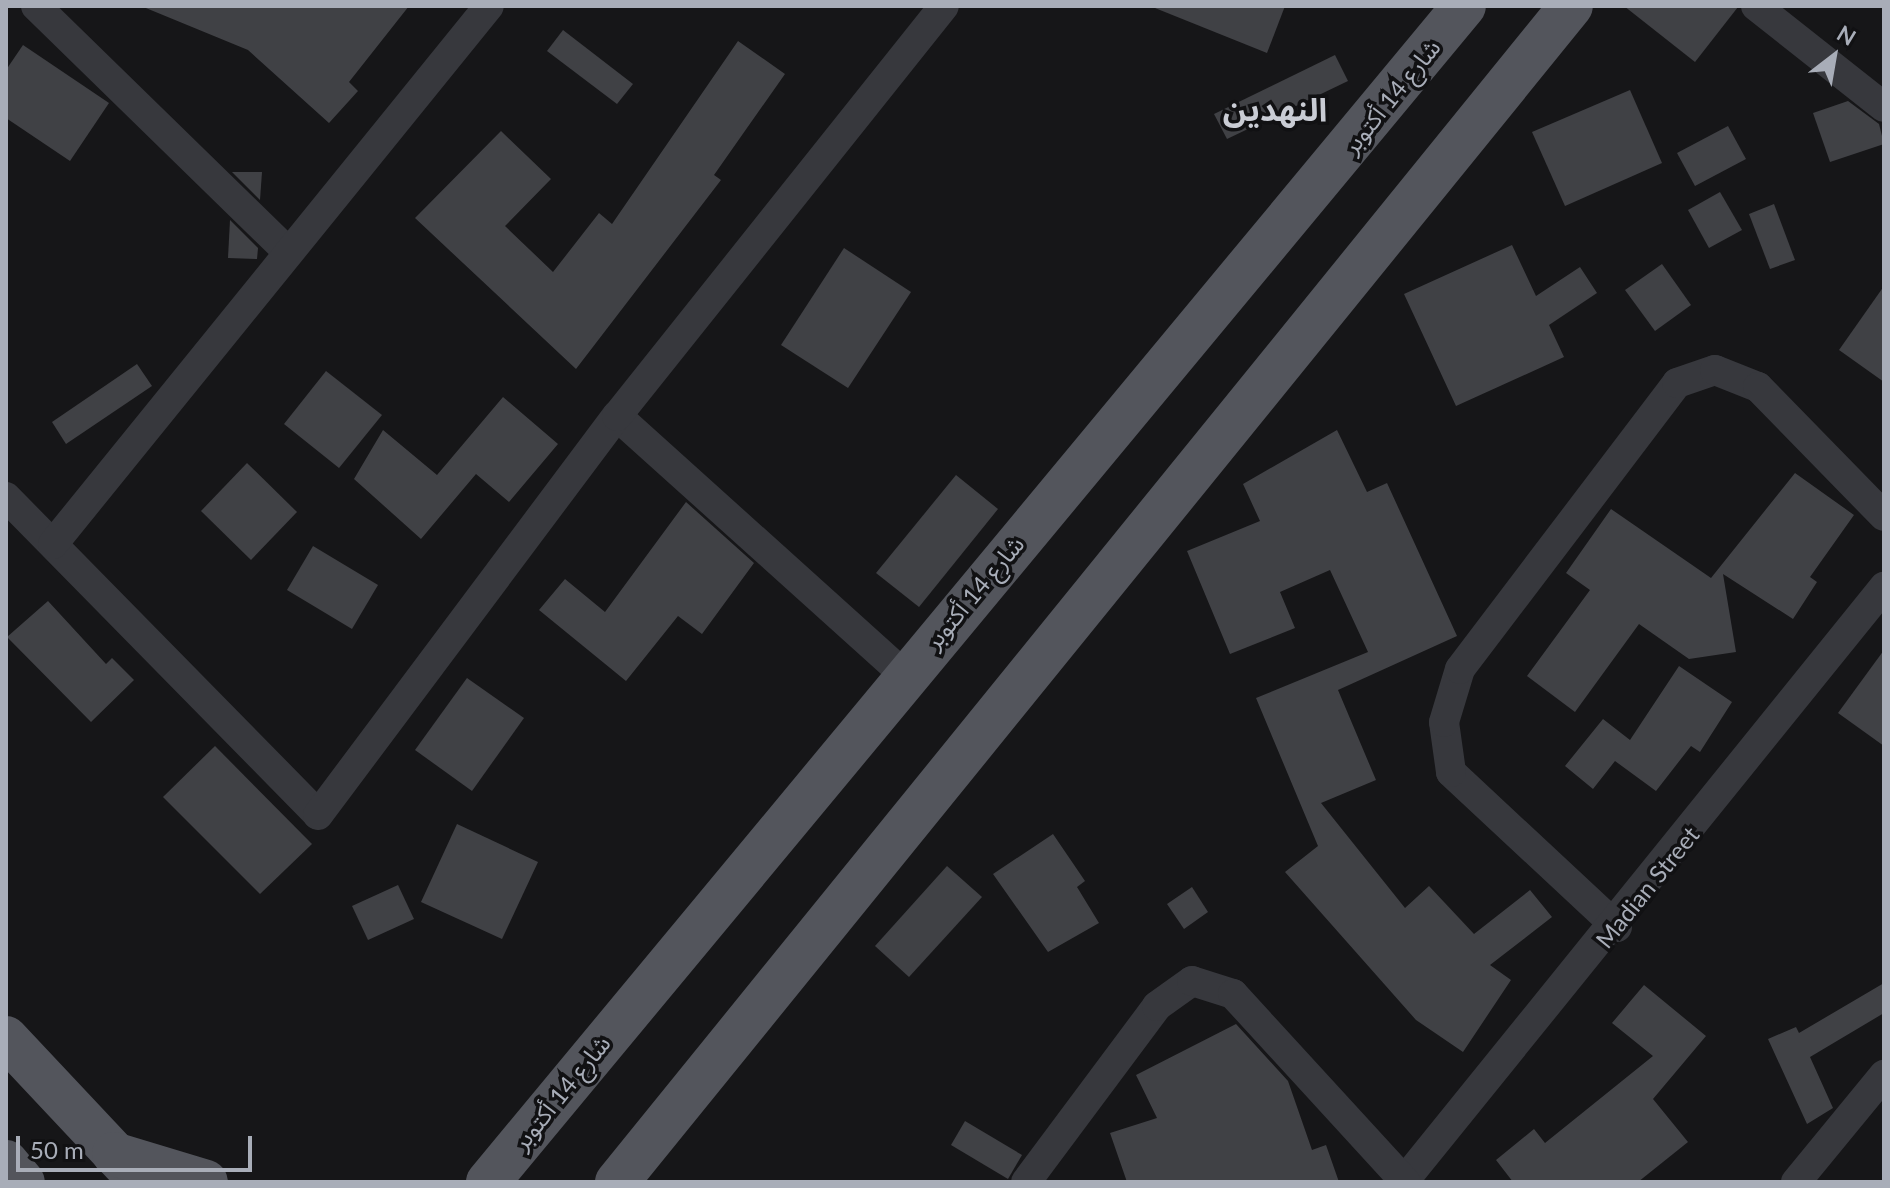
<!DOCTYPE html>
<meta charset="utf-8">
<style>
body{margin:0}
#map{position:relative;width:1890px;height:1188px;overflow:hidden;background:#161618;font-family:Lato,"Noto Sans Arabic",sans-serif}
div>[style]{position:absolute}
.building>*{inset:0;background:#404145}
.minor>*{height:30px;margin:-15px;padding:0 15px;transform-origin:15px;border-radius:15px;background:#37383d}
.primary>*{height:44px;margin:-22px;padding:0 22px;transform-origin:22px;border-radius:22px;background:#53555c}
span{translate:-50% -50%;white-space:nowrap;text-align:center;line-height:1.15;-webkit-text-stroke:7px #111113;paint-order:stroke}
.street-label{font-size:24px;color:#a8adb8}
.district-label{font-size:32px;color:#c9ccd4;font-weight:700}
.frame{position:absolute;inset:0;border:8px solid #a8adb8;pointer-events:none}
.north{position:absolute;left:1794px;top:16px;width:80px;height:80px;-webkit-text-stroke:6px #111113;paint-order:stroke;rotate:31deg;font-size:22px;font-weight:700;line-height:32px;text-align:center;color:#a8adb8}
.north::after{content:'';display:block;margin:auto;width:28px;height:36px;background:#a8adb8;clip-path:polygon(50% 0,100% 100%,50% 72%,0 100%)}
.scale{position:absolute;left:16px;top:1136px;width:236px;height:36px;box-sizing:border-box;border:4px solid #a8adb8;border-top:0;padding-left:10px;font-size:24px;line-height:28px;white-space:nowrap;color:#a8adb8;-webkit-text-stroke:6px #111113;paint-order:stroke}
</style>
<div id="map">
<div class="building">
<div style="clip-path:polygon(141px 6px,409px 6px,349px 82px,358px 91px,329px 123px,248px 50px)"></div>
<div style="clip-path:polygon(1150px 6px,1285px 6px,1267px 53px)"></div>
<div style="clip-path:polygon(1624px 6px,1738px 6px,1738px 7px,1695px 62px)"></div>
<div style="clip-path:polygon(563px 30px,633px 84px,617px 104px,547px 51px)"></div>
<div style="clip-path:polygon(738px 41px,785px 74px,714px 175px,721px 180px,576px 369px,415px 218px,501px 131px,551px 179px,505px 226px,553px 272px,599px 213px,612px 224px)"></div>
<div style="clip-path:polygon(23px 45px,109px 103px,70px 161px,6px 118px,6px 70px)"></div>
<div style="clip-path:polygon(1335px 55px,1348px 81px,1227px 139px,1214px 114px)"></div>
<div style="clip-path:polygon(1630px 90px,1662px 163px,1565px 206px,1532px 132px)"></div>
<div style="clip-path:polygon(1848px 101px,1879px 124px,1884px 144px,1830px 162px,1813px 113px)"></div>
<div style="clip-path:polygon(1728px 126px,1746px 159px,1695px 186px,1677px 153px)"></div>
<div style="clip-path:polygon(232px 172px,262px 172px,260px 200px)"></div>
<div style="clip-path:polygon(1720px 192px,1742px 230px,1709px 248px,1688px 210px)"></div>
<div style="clip-path:polygon(1774px 204px,1795px 260px,1770px 269px,1749px 214px)"></div>
<div style="clip-path:polygon(230px 220px,258px 248px,257px 259px,228px 258px)"></div>
<div style="clip-path:polygon(1512px 245px,1536px 296px,1580px 267px,1597px 293px,1549px 325px,1564px 357px,1456px 406px,1404px 294px)"></div>
<div style="clip-path:polygon(844px 248px,911px 292px,848px 388px,781px 345px)"></div>
<div style="clip-path:polygon(1662px 264px,1691px 305px,1655px 331px,1625px 290px)"></div>
<div style="clip-path:polygon(1884px 286px,1884px 382px,1839px 350px)"></div>
<div style="clip-path:polygon(137px 364px,152px 386px,66px 444px,52px 422px)"></div>
<div style="clip-path:polygon(326px 371px,382px 415px,339px 468px,284px 424px)"></div>
<div style="clip-path:polygon(503px 397px,558px 444px,509px 502px,476px 474px,421px 539px,354px 479px,383px 430px,437px 475px)"></div>
<div style="clip-path:polygon(1337px 430px,1367px 492px,1387px 483px,1457px 636px,1338px 690px,1376px 780px,1321px 803px,1405px 908px,1429px 886px,1474px 934px,1530px 890px,1552px 917px,1490px 965px,1511px 980px,1463px 1052px,1416px 1020px,1285px 872px,1318px 846px,1256px 698px,1368px 652px,1330px 570px,1280px 592px,1295px 628px,1230px 654px,1187px 551px,1260px 521px,1243px 484px)"></div>
<div style="clip-path:polygon(247px 463px,297px 512px,251px 560px,201px 511px)"></div>
<div style="clip-path:polygon(1795px 473px,1854px 515px,1810px 577px,1817px 582px,1793px 619px,1723px 574px,1736px 652px,1689px 659px,1639px 624px,1575px 712px,1527px 676px,1590px 590px,1566px 573px,1611px 509px,1711px 578px)"></div>
<div style="clip-path:polygon(956px 475px,998px 509px,919px 607px,876px 573px)"></div>
<div style="clip-path:polygon(686px 502px,754px 563px,702px 634px,678px 616px,626px 681px,539px 610px,565px 579px,605px 612px)"></div>
<div style="clip-path:polygon(313px 546px,378px 585px,352px 629px,287px 590px)"></div>
<div style="clip-path:polygon(48px 601px,106px 664px,112px 658px,134px 680px,91px 722px,7px 637px)"></div>
<div style="clip-path:polygon(1884px 650px,1884px 746px,1838px 713px)"></div>
<div style="clip-path:polygon(1679px 666px,1732px 702px,1700px 752px,1691px 746px,1656px 791px,1615px 761px,1593px 789px,1565px 766px,1603px 719px,1630px 740px)"></div>
<div style="clip-path:polygon(467px 678px,524px 718px,472px 791px,415px 750px)"></div>
<div style="clip-path:polygon(215px 746px,312px 844px,260px 894px,163px 797px)"></div>
<div style="clip-path:polygon(457px 824px,538px 862px,502px 939px,421px 902px)"></div>
<div style="clip-path:polygon(1053px 834px,1085px 881px,1077px 887px,1099px 923px,1048px 952px,993px 874px)"></div>
<div style="clip-path:polygon(947px 866px,982px 897px,909px 977px,875px 946px)"></div>
<div style="clip-path:polygon(398px 885px,414px 919px,368px 940px,352px 906px)"></div>
<div style="clip-path:polygon(1192px 887px,1208px 912px,1184px 929px,1167px 904px)"></div>
<div style="clip-path:polygon(1884px 983px,1884px 1013px,1810px 1057px,1833px 1108px,1807px 1124px,1768px 1039px,1796px 1027px,1799px 1033px)"></div>
<div style="clip-path:polygon(1644px 985px,1706px 1036px,1653px 1099px,1688px 1142px,1638px 1182px,1513px 1182px,1496px 1160px,1534px 1129px,1545px 1143px,1653px 1056px,1612px 1023px)"></div>
<div style="clip-path:polygon(1236px 1024px,1288px 1081px,1312px 1150px,1326px 1145px,1339px 1182px,1127px 1182px,1110px 1133px,1157px 1118px,1136px 1075px)"></div>
<div style="clip-path:polygon(965px 1121px,1022px 1155px,1008px 1179px,951px 1145px)"></div>
</div>
<div class="minor">
<div style="left:36px;top:6px;width:352px;rotate:44.3deg"></div>
<div style="left:1756px;top:6px;width:163px;rotate:38.3deg"></div>
<div style="left:617px;top:416px;width:386px;rotate:42deg"></div>
<div style="left:6px;top:497px;width:445px;rotate:45.5deg"></div>
<div style="left:318px;top:815px;width:499px;rotate:-53.2deg"></div>
<div style="left:617px;top:416px;width:524px;rotate:-51.43deg"></div>
<div style="left:53px;top:544px;width:692px;rotate:-50.98deg"></div>
<div style="left:1617px;top:927px;width:227px;rotate:-137deg"></div>
<div style="left:1451px;top:772px;width:50px;rotate:-98deg"></div>
<div style="left:1444px;top:722px;width:55px;rotate:-73.2deg"></div>
<div style="left:1460px;top:669px;width:359px;rotate:-52.8deg"></div>
<div style="left:1677px;top:383px;width:40px;rotate:-18.9deg"></div>
<div style="left:1715px;top:370px;width:46px;rotate:21.6deg"></div>
<div style="left:1758px;top:387px;width:180px;rotate:45.7deg"></div>
<div style="left:1404px;top:1181px;width:764px;rotate:-51.06deg"></div>
<div style="left:1026px;top:1182px;width:219px;rotate:-53.3deg"></div>
<div style="left:1157px;top:1006px;width:43px;rotate:-35.5deg"></div>
<div style="left:1192px;top:981px;width:43px;rotate:17.6deg"></div>
<div style="left:1233px;top:994px;width:255px;rotate:47.5deg"></div>
<div style="left:1796px;top:1182px;width:139px;rotate:-50.6deg"></div>
</div>
<div class="primary">
<div style="left:6px;top:1038px;width:197px;rotate:46.8deg"></div>
<div style="left:114px;top:1154px;width:96px;rotate:16.9deg"></div>
<div style="left:6px;top:1162px;width:26px;rotate:50deg"></div>
<div style="left:488px;top:1182px;width:1528px;rotate:-50.31deg"></div>
<div style="left:617px;top:1182px;width:1514px;rotate:-50.95deg"></div>
</div>
<div class="street-label">
<span style="left:1391px;top:96px;rotate:-51deg">شارع 14 أكتوبر</span>
<span style="left:974px;top:592px;rotate:-50deg">شارع 14 أكتوبر</span>
<span style="left:1647px;top:887px;rotate:-51deg">Madian Street</span>
<span style="left:561px;top:1092px;rotate:-51deg">شارع 14 أكتوبر</span>
</div>
<div class="district-label">
<span style="left:1275px;top:109px">النهدين</span>
</div>
<div class="frame"></div>
<div class="north">N</div>
<div class="scale">50 m</div>
</div>
